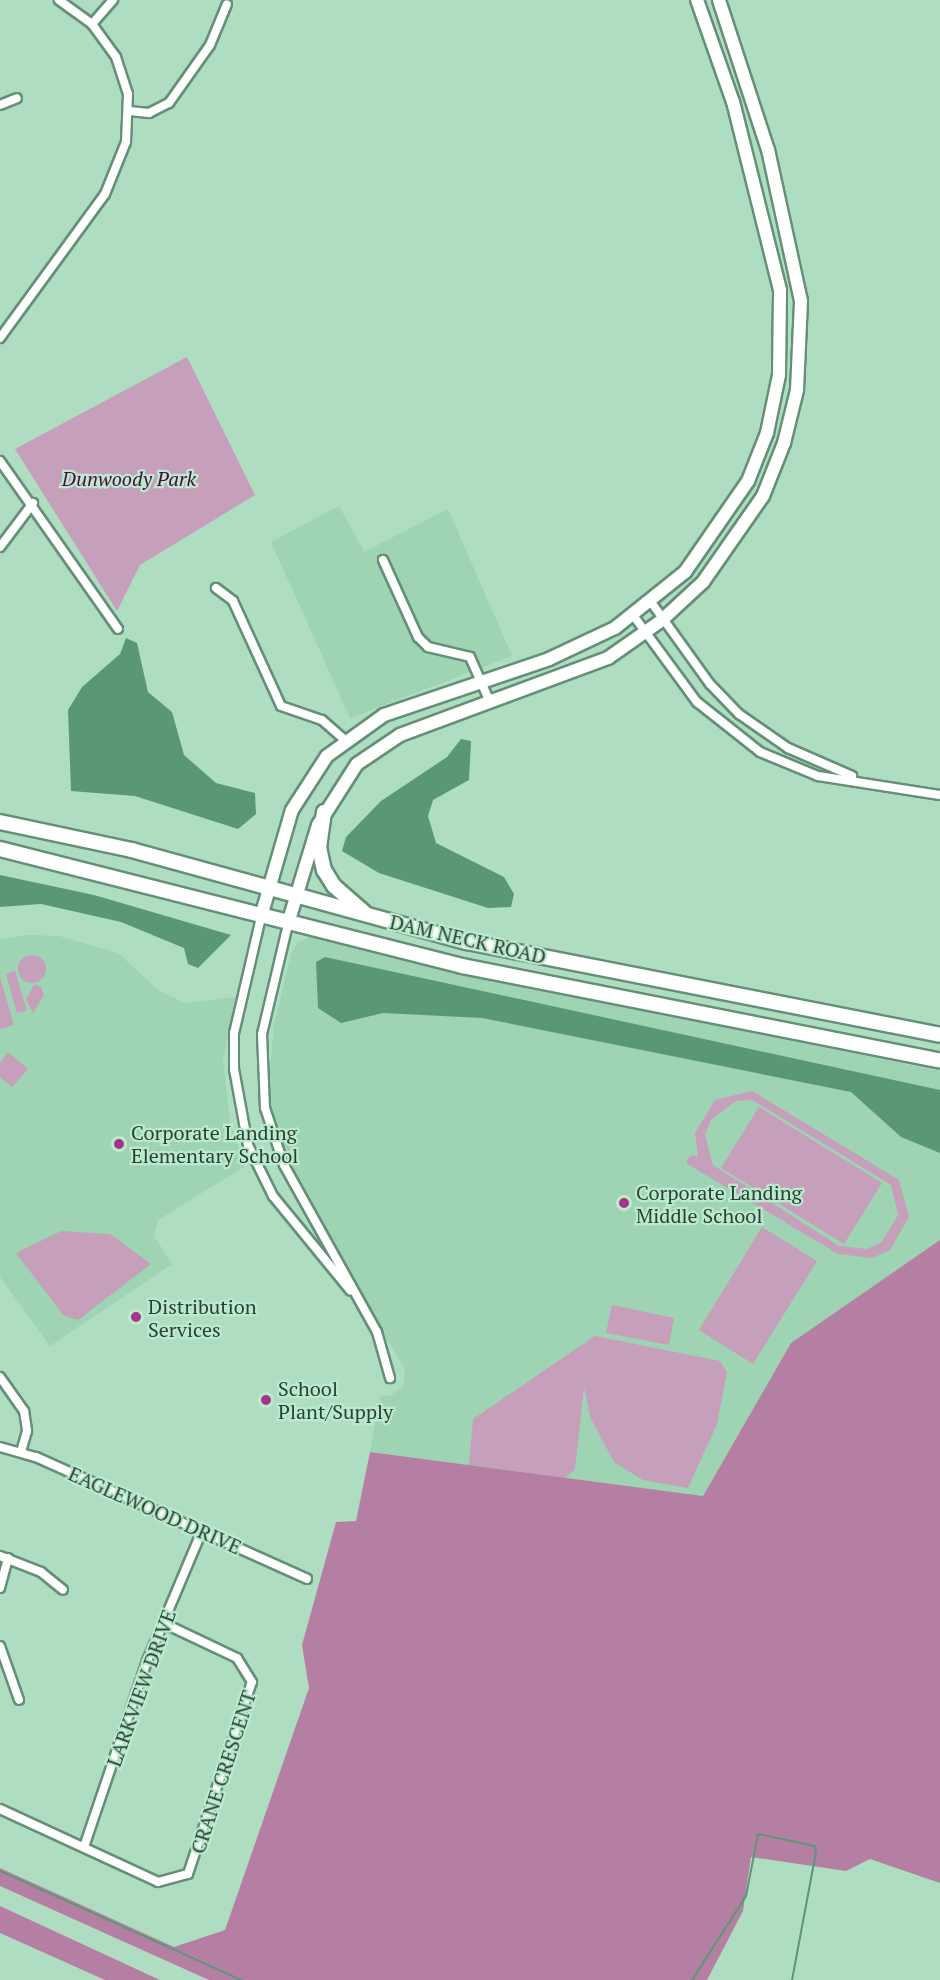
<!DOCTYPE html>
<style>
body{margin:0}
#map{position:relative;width:940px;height:1980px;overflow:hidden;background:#afddc1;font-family:"PT Serif",serif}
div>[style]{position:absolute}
.built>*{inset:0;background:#9ed3b3}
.green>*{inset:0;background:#c69fba}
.round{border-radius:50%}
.forest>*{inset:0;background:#b57fa4}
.water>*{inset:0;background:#5a9875}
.stream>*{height:2px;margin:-1px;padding:0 1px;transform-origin:1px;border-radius:1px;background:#5a9875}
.roads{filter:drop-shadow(2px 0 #639076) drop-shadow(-2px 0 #639076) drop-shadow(0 2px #639076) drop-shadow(0 -2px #639076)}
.street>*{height:8px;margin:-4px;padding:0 4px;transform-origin:4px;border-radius:4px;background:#fff}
.secondary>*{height:12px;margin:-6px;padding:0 6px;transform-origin:6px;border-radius:6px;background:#fff}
.primary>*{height:14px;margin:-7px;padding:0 7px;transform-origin:7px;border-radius:7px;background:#fff}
.dots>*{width:16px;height:16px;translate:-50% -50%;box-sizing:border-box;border:3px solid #bbebce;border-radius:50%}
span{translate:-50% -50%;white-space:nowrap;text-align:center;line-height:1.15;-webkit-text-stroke:4.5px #bbebce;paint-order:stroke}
.park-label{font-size:20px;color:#4d0a3f;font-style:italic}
.street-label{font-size:20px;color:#2c3f34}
.poi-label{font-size:20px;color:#2c3f34}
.left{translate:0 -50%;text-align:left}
</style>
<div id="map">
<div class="built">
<div style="clip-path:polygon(339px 506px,364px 552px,448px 509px,512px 656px,350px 718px,271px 542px)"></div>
<div style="clip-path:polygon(28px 935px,59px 936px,118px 953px,158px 990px,185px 1003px,236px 997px,223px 1060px,230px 1122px,245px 1166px,158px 1220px,154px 1236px,172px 1264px,50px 1346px,0 1277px,0 939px)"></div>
<div style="clip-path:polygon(315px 935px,445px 970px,940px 1071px,940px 1240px,791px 1343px,703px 1496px,370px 1452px,381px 1395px,389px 1396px,403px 1387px,405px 1369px,313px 1217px,271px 1118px,268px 1093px,274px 1025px,291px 954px,298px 942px)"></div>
</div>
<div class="green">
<div style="clip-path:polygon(187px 357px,255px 495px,140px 565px,117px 611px,15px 449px)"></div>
<div class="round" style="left:18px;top:955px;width:28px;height:28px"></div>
<div style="clip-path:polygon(15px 971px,27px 1011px,17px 1013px,6px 974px)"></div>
<div style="clip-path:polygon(0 977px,14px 1025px,0 1029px)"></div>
<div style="clip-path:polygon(34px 985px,41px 986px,44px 995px,33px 1013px,26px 999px)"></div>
<div style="clip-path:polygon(8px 1052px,28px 1069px,12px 1087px,0 1077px,0 1063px)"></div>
<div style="clip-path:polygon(evenodd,752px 1091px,899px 1180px,909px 1217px,890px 1250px,872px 1258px,838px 1254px,686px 1163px,690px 1156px,698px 1156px,695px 1133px,715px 1100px,752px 1091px,752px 1100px,891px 1185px,898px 1215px,882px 1242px,867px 1249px,839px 1246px,713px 1165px,705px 1135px,711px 1120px,736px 1101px,752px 1100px)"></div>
<div style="clip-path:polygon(759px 1107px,882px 1183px,844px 1244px,721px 1168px)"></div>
<div style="clip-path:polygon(762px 1227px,817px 1261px,753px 1364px,699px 1330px)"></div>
<div style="clip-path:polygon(61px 1231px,110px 1234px,151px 1264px,78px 1320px,64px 1316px,16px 1253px)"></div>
<div style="clip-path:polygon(612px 1305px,674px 1318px,669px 1345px,606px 1333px)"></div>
<div style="clip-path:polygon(595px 1336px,720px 1361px,727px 1372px,717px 1424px,688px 1488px,643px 1480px,614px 1462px,590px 1417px,584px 1387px,575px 1469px,565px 1478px,469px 1465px,473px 1419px)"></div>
</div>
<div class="forest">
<div style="clip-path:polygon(940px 1240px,940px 1883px,870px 1859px,846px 1871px,751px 1857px,743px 1911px,707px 1980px,209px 1980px,0 1886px,0 1868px,174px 1947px,225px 1930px,309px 1688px,302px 1645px,336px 1522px,356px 1521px,370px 1452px,703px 1496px,791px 1343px)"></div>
<div style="clip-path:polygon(0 1907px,0 1906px,160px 1980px,105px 1980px,0 1933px)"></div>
</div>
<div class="water">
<div style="clip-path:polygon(126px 638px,137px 643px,148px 692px,172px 712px,184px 755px,216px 783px,255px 793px,256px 814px,238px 829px,135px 796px,71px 791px,68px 710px,82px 687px,120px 654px)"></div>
<div style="clip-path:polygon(461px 739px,471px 741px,469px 780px,433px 800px,428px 816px,436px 843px,504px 877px,514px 894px,511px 907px,488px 908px,379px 873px,342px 851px,346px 837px,381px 801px,447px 757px)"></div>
<div style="clip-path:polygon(0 875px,94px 895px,231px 935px,198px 968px,188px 964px,184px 948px,121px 922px,41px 904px,0 907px)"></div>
<div style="clip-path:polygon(325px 957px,940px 1090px,940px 1153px,901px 1137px,851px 1092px,482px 1018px,383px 1013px,341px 1023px,318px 1008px,316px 962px)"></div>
</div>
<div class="stream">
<div style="left:0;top:1871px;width:265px;rotate:24.3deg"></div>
<div style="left:692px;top:1980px;width:100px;rotate:-57.3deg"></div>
<div style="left:746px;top:1896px;width:63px;rotate:-79deg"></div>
<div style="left:758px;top:1834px;width:58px;rotate:11.9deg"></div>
<div style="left:815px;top:1846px;width:6px;rotate:81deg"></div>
<div style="left:816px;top:1852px;width:130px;rotate:100.6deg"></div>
</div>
<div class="roads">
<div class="street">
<div style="left:92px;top:24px;width:32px;rotate:-49deg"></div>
<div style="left:0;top:105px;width:18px;rotate:-22deg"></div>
<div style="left:129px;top:111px;width:20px;rotate:6deg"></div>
<div style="left:149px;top:113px;width:22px;rotate:-27deg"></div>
<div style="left:169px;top:103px;width:71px;rotate:-54.7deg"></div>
<div style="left:210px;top:45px;width:44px;rotate:-67.5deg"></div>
<div style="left:0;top:338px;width:178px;rotate:-53.9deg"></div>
<div style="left:105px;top:194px;width:56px;rotate:-68deg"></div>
<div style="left:126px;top:142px;width:48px;rotate:-87.6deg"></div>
<div style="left:128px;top:94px;width:39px;rotate:-108deg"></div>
<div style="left:116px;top:57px;width:41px;rotate:-126deg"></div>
<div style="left:92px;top:24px;width:41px;rotate:-144deg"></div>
<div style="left:0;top:461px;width:205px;rotate:54.9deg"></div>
<div style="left:0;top:547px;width:55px;rotate:-53.1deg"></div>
<div style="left:383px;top:560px;width:85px;rotate:65.6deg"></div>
<div style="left:418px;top:637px;width:14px;rotate:45deg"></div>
<div style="left:428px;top:647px;width:43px;rotate:13.4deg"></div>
<div style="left:470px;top:657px;width:49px;rotate:66deg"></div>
<div style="left:216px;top:588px;width:21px;rotate:37deg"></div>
<div style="left:233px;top:601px;width:115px;rotate:65.4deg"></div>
<div style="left:281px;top:706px;width:43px;rotate:18.9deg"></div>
<div style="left:322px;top:720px;width:30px;rotate:41deg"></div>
<div style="left:651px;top:602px;width:101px;rotate:54.3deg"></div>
<div style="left:710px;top:684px;width:42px;rotate:46deg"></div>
<div style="left:739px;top:714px;width:60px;rotate:34.8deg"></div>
<div style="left:788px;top:748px;width:70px;rotate:23.6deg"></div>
<div style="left:633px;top:615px;width:108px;rotate:53.7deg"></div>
<div style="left:697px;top:702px;width:80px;rotate:38.4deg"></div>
<div style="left:760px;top:752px;width:63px;rotate:22.5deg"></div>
<div style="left:818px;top:776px;width:123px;rotate:8.9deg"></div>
<div style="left:262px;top:913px;width:123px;rotate:103.1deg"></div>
<div style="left:234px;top:1033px;width:36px;rotate:90deg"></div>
<div style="left:234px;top:1069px;width:77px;rotate:79.6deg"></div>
<div style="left:248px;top:1145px;width:57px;rotate:63.9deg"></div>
<div style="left:273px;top:1196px;width:122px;rotate:50.7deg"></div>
<div style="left:289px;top:920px;width:117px;rotate:103.3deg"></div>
<div style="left:262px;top:1034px;width:74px;rotate:87.7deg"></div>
<div style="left:265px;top:1108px;width:60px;rotate:71.6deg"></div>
<div style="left:284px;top:1165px;width:191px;rotate:60.9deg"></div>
<div style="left:377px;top:1332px;width:48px;rotate:74.2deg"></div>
<div style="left:0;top:1377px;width:42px;rotate:54.8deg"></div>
<div style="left:24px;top:1411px;width:20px;rotate:81deg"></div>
<div style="left:27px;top:1431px;width:22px;rotate:106deg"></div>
<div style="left:0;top:1447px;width:37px;rotate:16deg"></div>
<div style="left:36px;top:1457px;width:297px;rotate:24.2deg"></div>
<div style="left:0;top:1556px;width:44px;rotate:21.3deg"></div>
<div style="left:41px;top:1572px;width:28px;rotate:39deg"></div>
<div style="left:0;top:1588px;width:31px;rotate:-75deg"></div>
<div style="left:0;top:1646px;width:57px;rotate:70.6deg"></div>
<div style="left:0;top:1809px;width:174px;rotate:24.8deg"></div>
<div style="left:158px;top:1882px;width:31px;rotate:-15deg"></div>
<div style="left:188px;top:1874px;width:202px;rotate:-71.6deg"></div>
<div style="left:252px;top:1682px;width:28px;rotate:-122deg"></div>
<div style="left:237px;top:1658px;width:82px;rotate:-154.7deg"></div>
<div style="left:84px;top:1847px;width:196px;rotate:-71.3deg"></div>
<div style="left:147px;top:1661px;width:141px;rotate:-67.1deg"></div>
</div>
<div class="secondary">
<div style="left:262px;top:913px;width:107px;rotate:-73.8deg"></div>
<div style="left:292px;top:810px;width:64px;rotate:-57.1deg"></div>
<div style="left:327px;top:756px;width:70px;rotate:-35.7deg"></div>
<div style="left:384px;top:715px;width:174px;rotate:-18.7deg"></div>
<div style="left:549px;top:659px;width:73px;rotate:-25.2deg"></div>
<div style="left:615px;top:628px;width:90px;rotate:-38.7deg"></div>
<div style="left:685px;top:572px;width:111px;rotate:-55.3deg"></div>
<div style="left:748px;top:481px;width:52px;rotate:-68.4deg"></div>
<div style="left:767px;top:433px;width:59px;rotate:-78.3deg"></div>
<div style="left:779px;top:375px;width:85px;rotate:-89.3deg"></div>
<div style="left:780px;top:290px;width:194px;rotate:-104deg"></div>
<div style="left:733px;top:102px;width:108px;rotate:-109.4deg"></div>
<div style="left:289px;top:920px;width:99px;rotate:-73deg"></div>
<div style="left:318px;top:825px;width:72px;rotate:-57.4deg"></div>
<div style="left:357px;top:764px;width:52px;rotate:-34deg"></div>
<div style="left:400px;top:735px;width:222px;rotate:-20.3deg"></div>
<div style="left:608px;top:658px;width:66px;rotate:-35.1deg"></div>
<div style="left:662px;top:620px;width:56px;rotate:-42.8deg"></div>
<div style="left:703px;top:582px;width:105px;rotate:-55.1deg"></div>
<div style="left:763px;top:496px;width:57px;rotate:-68.4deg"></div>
<div style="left:784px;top:443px;width:55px;rotate:-76.2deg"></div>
<div style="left:797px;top:390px;width:89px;rotate:-87.4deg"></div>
<div style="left:801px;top:301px;width:155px;rotate:-102.3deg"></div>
<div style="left:768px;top:150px;width:158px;rotate:-108.1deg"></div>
</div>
<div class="primary">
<div style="left:324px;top:812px;width:35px;rotate:98deg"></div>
<div style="left:319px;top:847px;width:24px;rotate:78deg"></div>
<div style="left:324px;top:870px;width:19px;rotate:58deg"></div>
<div style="left:334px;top:886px;width:41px;rotate:41.1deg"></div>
<div style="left:0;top:822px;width:135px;rotate:12deg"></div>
<div style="left:132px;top:850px;width:347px;rotate:15.4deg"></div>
<div style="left:467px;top:942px;width:482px;rotate:11.1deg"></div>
<div style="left:0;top:849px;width:477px;rotate:14.2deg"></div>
<div style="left:462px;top:966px;width:487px;rotate:11.2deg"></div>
</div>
</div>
<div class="dots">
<div style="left:119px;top:1144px;background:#a6328c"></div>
<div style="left:624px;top:1203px;background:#a6328c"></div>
<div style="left:136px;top:1317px;background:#a6328c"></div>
<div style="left:266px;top:1400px;background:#a6328c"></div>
</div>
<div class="park-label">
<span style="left:129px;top:478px">Dunwoody Park</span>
</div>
<div class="street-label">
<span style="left:468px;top:939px;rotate:13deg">DAM NECK ROAD</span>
<span style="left:155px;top:1510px;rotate:24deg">EAGLEWOOD DRIVE</span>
<span style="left:141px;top:1688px;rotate:-70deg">LARKVIEW DRIVE</span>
<span style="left:223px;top:1772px;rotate:-72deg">CRANE CRESCENT</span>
</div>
<div class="poi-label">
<span class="left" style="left:131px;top:1144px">Corporate Landing<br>Elementary School</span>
<span class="left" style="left:636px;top:1204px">Corporate Landing<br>Middle School</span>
<span class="left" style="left:148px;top:1318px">Distribution<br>Services</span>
<span class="left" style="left:278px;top:1400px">School<br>Plant/Supply</span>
</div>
</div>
